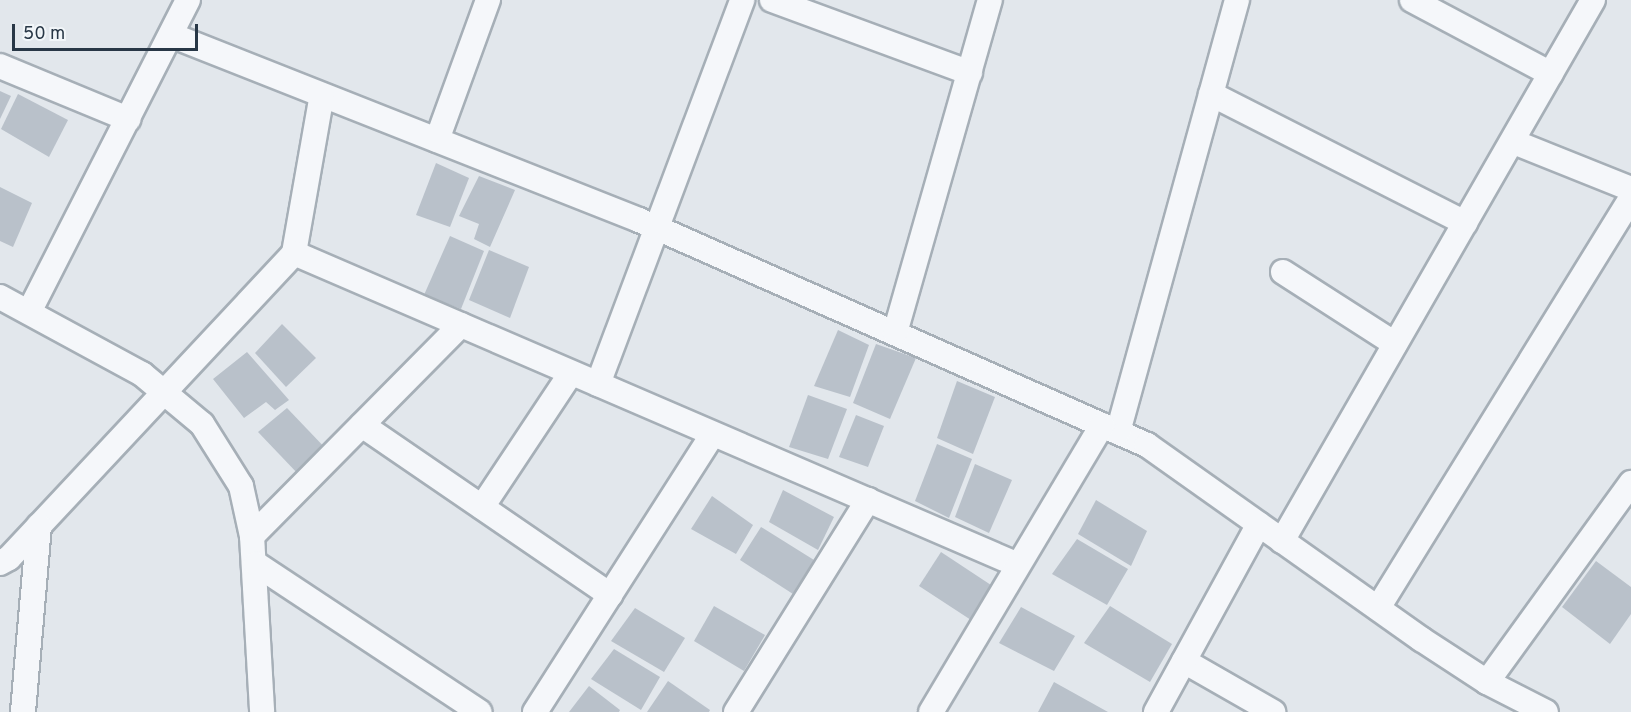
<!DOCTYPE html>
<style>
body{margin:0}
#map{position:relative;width:1631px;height:712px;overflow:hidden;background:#e2e7ec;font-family:Overpass,sans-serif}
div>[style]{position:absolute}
.building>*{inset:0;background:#b9c1ca}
.roads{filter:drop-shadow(2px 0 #a6afb7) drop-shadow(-2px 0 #a6afb7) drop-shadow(0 2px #a6afb7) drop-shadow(0 -2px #a6afb7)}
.minor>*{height:24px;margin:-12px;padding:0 12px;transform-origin:12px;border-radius:12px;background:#f5f7fa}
span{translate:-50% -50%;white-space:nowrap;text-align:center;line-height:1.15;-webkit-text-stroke:6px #f2f6f9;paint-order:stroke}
.scale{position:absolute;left:12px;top:24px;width:186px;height:27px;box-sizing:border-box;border:3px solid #283746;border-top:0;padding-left:8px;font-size:18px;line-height:21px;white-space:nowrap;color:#283746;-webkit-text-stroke:4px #f2f6f9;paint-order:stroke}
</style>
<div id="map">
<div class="building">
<div style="clip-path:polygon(0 91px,11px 96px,0 119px)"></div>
<div style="clip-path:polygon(18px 94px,68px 120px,49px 157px,1px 129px)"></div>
<div style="clip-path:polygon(436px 163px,469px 178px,450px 227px,416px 215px)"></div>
<div style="clip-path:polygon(479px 176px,515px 190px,490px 247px,474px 239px,479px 224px,459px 216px)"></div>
<div style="clip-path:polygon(0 187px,32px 203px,13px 247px,0 241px)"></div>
<div style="clip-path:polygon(450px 236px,484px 251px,461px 309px,424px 295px)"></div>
<div style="clip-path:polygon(489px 250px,529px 267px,510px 318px,469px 300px)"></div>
<div style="clip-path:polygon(282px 324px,316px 358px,286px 387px,255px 353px)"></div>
<div style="clip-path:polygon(838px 330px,869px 345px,850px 397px,814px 386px)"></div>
<div style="clip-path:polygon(876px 344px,916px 358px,890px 419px,853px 403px)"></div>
<div style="clip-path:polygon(247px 352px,289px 400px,275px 410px,266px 402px,244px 418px,213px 379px)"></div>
<div style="clip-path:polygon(957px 381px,995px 397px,973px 454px,937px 438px)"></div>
<div style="clip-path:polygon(808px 395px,847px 409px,828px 459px,789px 447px)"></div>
<div style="clip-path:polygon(287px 408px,329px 452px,300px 476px,258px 432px)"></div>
<div style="clip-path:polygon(856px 415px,884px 426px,868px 467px,839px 457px)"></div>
<div style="clip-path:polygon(937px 444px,972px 459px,949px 518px,915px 501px)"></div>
<div style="clip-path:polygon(975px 464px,1012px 480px,989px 533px,955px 517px)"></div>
<div style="clip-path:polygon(783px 490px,834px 517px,818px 550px,769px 522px)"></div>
<div style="clip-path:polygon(712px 496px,753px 525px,736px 554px,691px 529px)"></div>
<div style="clip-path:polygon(1096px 500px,1147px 531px,1131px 566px,1078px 534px)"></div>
<div style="clip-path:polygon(761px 527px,814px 560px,793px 594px,740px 560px)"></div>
<div style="clip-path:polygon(1077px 539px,1128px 569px,1107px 605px,1052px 574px)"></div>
<div style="clip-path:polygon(941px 552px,994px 587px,971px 620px,919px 586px)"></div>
<div style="clip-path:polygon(1596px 561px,1631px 587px,1631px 614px,1610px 644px,1562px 607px)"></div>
<div style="clip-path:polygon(714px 606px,765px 635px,744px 671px,694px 641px)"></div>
<div style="clip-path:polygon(1110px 606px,1172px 644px,1150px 682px,1084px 643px)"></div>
<div style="clip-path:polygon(1021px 607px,1075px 636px,1054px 671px,999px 643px)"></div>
<div style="clip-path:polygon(635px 608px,685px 638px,664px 672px,611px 641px)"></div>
<div style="clip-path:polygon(614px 649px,660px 677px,641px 710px,591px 679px)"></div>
<div style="clip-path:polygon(668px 681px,710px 710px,709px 712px,647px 712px)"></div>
<div style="clip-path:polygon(1054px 682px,1108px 712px,1038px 712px)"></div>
<div style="clip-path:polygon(589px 686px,620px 710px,619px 712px,569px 712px)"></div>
</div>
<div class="roads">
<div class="minor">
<div style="left:772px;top:0;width:211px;rotate:20.2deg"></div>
<div style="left:1412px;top:0;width:157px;rotate:28deg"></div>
<div style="left:171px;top:35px;width:503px;rotate:21.57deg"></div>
<div style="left:639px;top:220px;width:556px;rotate:23.89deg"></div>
<div style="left:1147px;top:445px;width:336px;rotate:35.3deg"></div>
<div style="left:1421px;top:639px;width:79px;rotate:33.1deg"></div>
<div style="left:1487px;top:682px;width:66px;rotate:27deg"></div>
<div style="left:0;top:66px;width:139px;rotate:22.5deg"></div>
<div style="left:1211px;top:94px;width:285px;rotate:26.9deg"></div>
<div style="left:437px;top:140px;width:149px;rotate:-70deg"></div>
<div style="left:1514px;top:142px;width:126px;rotate:21.9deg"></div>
<div style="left:294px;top:253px;width:160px;rotate:-80deg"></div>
<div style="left:1283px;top:272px;width:133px;rotate:32.7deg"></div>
<div style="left:0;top:297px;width:162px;rotate:28.5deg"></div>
<div style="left:142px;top:374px;width:78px;rotate:39.8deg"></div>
<div style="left:202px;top:424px;width:73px;rotate:57.8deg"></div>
<div style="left:241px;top:486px;width:51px;rotate:77.6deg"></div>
<div style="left:252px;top:536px;width:176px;rotate:86.7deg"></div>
<div style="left:29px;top:312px;width:350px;rotate:-63deg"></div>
<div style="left:895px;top:333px;width:346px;rotate:-74.1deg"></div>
<div style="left:598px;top:384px;width:410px;rotate:-69.4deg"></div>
<div style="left:362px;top:425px;width:301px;rotate:34.4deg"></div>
<div style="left:1118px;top:432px;width:448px;rotate:-74.6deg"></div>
<div style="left:482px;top:507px;width:161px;rotate:-56.4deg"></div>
<div style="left:252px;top:536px;width:297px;rotate:-45.3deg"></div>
<div style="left:1282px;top:541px;width:624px;rotate:-60.11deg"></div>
<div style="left:0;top:563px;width:10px;rotate:-29deg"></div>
<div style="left:9px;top:558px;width:417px;rotate:-46.9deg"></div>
<div style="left:294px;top:253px;width:788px;rotate:23.31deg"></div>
<div style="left:256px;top:564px;width:268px;rotate:33.5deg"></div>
<div style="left:1378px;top:608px;width:482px;rotate:-58.3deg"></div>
<div style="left:1184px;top:661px;width:103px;rotate:29.8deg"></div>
<div style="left:1487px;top:682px;width:246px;rotate:-54.1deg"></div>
<div style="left:23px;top:712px;width:187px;rotate:-85.1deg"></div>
<div style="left:535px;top:712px;width:330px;rotate:-57.4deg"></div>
<div style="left:736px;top:712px;width:250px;rotate:-58.1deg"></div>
<div style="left:931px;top:712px;width:334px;rotate:-59.2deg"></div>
<div style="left:1156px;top:712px;width:214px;rotate:-61.3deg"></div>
</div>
</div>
<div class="scale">50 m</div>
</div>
